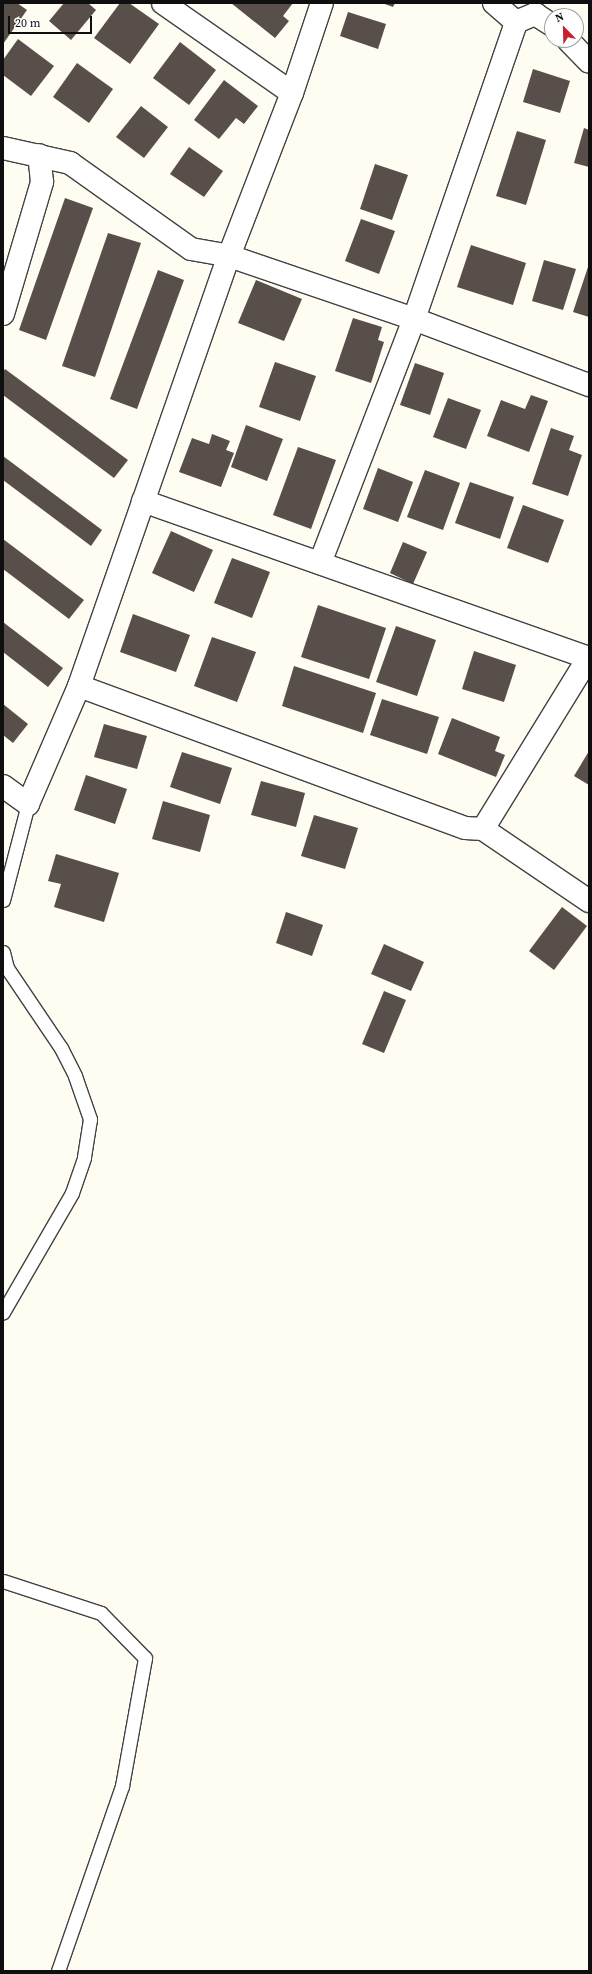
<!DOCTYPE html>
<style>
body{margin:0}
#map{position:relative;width:592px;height:1974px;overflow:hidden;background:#fffcf1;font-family:"Source Serif 4",serif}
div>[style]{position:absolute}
.building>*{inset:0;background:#584f4a}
.roads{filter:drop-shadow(1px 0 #424242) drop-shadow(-1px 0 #424242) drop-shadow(0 1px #424242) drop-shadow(0 -1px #424242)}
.service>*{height:13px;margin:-6.5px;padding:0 6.5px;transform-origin:6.5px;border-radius:6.5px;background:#fff}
.minor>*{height:22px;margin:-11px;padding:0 11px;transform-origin:11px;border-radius:11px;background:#fff}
span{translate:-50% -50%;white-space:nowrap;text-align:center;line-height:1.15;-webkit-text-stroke:4px #fff;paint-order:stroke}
.frame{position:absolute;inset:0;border:4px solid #0f0f0f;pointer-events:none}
.north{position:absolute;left:544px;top:8px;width:40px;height:40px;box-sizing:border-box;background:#fff;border:1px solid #9f9f9f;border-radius:50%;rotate:337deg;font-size:11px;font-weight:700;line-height:16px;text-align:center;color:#0f0f0f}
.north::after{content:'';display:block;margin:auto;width:14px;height:18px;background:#c71f2d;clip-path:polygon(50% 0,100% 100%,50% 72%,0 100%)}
.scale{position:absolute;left:8px;top:16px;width:84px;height:18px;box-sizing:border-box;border:2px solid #0f0f0f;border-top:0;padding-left:5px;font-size:12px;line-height:14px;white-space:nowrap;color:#0f0f0f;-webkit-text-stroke:3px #fff;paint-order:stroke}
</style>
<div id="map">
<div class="building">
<div style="clip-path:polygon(3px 3px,17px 3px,27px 10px,3px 44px)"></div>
<div style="clip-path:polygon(64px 3px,88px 3px,96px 10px,71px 40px,49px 21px)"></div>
<div style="clip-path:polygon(120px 3px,129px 3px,159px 24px,130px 64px,94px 38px)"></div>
<div style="clip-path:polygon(231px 3px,293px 3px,283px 16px,289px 21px,275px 38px)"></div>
<div style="clip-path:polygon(382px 3px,395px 3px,393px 7px)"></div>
<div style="clip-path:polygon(348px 12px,386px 24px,378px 49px,340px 36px)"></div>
<div style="clip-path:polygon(18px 39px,54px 66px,31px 96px,3px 75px,3px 60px)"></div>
<div style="clip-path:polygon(180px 42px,216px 70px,189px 105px,153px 78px)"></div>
<div style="clip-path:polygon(77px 63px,113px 89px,89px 123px,53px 97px)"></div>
<div style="clip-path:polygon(533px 69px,570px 81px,560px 113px,523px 102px)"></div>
<div style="clip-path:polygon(224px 80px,258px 106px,244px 124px,236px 118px,219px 139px,194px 120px)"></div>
<div style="clip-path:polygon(141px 106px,168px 127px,144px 158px,116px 137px)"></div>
<div style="clip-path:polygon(584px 128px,589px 130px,589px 167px,574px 163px)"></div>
<div style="clip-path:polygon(517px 131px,546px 140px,526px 205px,496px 196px)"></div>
<div style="clip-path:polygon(189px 147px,223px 171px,204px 197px,170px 174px)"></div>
<div style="clip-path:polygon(375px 164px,408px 175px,392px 220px,360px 209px)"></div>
<div style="clip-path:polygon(65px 198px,93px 208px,46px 340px,19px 330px)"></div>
<div style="clip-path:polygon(361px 219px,395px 231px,379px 274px,345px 261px)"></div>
<div style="clip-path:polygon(108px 233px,141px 243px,95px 377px,62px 366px)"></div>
<div style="clip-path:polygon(471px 245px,526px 263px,513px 305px,457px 287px)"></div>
<div style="clip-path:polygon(544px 260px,576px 269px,563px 310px,532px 301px)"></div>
<div style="clip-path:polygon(589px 264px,589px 317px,573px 312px)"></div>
<div style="clip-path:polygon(158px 270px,184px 280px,137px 409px,110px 399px)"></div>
<div style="clip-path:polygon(256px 280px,302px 299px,284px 341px,238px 323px)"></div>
<div style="clip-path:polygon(353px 318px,382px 327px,378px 340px,384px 342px,371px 383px,335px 371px)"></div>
<div style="clip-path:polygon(275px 362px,316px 376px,300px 421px,259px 407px)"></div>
<div style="clip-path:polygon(415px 363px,444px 373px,430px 415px,400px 405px)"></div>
<div style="clip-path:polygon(5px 369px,128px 460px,114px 478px,3px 395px,3px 372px)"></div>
<div style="clip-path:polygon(531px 395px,548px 401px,529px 452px,487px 436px,501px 400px,525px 409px)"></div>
<div style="clip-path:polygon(448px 398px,481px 410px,466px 449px,433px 437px)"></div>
<div style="clip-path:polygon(246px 425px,283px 439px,267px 481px,231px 467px)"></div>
<div style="clip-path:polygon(551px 428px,574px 436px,569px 450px,582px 455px,568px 496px,532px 484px)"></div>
<div style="clip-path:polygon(212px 434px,230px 441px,226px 450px,234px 453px,221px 487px,179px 472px,192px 438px,209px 444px)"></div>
<div style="clip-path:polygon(298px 447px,336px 460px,311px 529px,273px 515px)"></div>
<div style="clip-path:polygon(3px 456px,102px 530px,91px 546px,3px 480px)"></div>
<div style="clip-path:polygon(378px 468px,413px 482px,398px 522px,363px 509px)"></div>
<div style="clip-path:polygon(425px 470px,460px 483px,443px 530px,407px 517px)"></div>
<div style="clip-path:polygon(470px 482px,514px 497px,500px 539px,455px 523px)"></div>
<div style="clip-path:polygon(523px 505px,564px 520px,548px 563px,507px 548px)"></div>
<div style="clip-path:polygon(171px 531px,213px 550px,194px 592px,152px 573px)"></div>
<div style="clip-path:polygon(3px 539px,84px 600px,69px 619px,3px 569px)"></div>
<div style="clip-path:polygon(403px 542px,427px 552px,413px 584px,390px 573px)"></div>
<div style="clip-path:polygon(232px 558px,270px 572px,252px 618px,214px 603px)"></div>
<div style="clip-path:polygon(318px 605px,386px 628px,369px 679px,301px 657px)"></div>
<div style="clip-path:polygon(133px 614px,190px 635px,176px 672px,120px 652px)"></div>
<div style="clip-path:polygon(3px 622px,63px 668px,48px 687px,3px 652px)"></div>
<div style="clip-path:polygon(396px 626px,436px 640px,417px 696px,376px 682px)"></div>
<div style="clip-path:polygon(212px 637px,256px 652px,237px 702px,194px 686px)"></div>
<div style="clip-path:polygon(474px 651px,516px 665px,504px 702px,462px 689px)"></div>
<div style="clip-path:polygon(294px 666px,376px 693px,363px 733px,282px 706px)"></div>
<div style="clip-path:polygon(382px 699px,439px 717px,427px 754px,370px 735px)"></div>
<div style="clip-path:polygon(3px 704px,28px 724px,13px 743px,3px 735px)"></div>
<div style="clip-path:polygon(452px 718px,500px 737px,495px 751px,505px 755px,496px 777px,438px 754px)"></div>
<div style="clip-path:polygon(104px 724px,147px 736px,137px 769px,94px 757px)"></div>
<div style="clip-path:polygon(589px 751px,589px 785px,574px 776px)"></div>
<div style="clip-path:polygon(182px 752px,232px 768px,220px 804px,170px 787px)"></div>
<div style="clip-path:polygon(86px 775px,127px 789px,115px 824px,74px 810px)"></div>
<div style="clip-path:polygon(261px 781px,305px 793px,296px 827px,251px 815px)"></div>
<div style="clip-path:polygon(163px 801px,210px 815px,200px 852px,152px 839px)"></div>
<div style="clip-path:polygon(314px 815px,358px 828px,345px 869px,301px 856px)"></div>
<div style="clip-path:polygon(56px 854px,119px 873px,104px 922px,54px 907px,61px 884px,48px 881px)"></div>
<div style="clip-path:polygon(562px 907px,587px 926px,554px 970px,529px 951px)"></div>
<div style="clip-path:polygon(286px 912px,323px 925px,312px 956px,276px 943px)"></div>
<div style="clip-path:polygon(384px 944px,424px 962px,411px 991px,371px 974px)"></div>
<div style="clip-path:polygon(384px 991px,406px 1000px,384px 1053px,362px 1044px)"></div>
</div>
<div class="roads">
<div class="service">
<div style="left:3px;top:900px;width:99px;rotate:-75.4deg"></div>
<div style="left:3px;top:952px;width:16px;rotate:76deg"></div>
<div style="left:7px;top:968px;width:97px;rotate:56deg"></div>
<div style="left:61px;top:1048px;width:31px;rotate:63deg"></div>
<div style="left:75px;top:1076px;width:46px;rotate:70.8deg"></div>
<div style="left:90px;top:1119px;width:39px;rotate:99deg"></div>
<div style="left:84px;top:1158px;width:37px;rotate:109deg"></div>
<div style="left:72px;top:1193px;width:138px;rotate:120.1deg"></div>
<div style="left:3px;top:1581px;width:103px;rotate:18.1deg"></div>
<div style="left:101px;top:1613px;width:63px;rotate:45.6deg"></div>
<div style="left:145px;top:1658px;width:130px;rotate:100.2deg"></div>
<div style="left:122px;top:1786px;width:196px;rotate:109.1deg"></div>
</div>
<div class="minor">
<div style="left:163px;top:3px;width:157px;rotate:34.9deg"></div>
<div style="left:494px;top:3px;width:29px;rotate:41deg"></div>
<div style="left:568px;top:40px;width:30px;rotate:46deg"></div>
<div style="left:3px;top:148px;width:69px;rotate:12.6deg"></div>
<div style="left:70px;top:163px;width:148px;rotate:35.4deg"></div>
<div style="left:191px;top:249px;width:39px;rotate:10deg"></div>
<div style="left:229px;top:256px;width:195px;rotate:18.8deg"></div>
<div style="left:414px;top:319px;width:187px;rotate:20.7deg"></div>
<div style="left:3px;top:314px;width:138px;rotate:-73.5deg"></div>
<div style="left:42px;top:182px;width:27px;rotate:-96deg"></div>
<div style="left:143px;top:501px;width:472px;rotate:19.4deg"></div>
<div style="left:320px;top:563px;width:261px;rotate:-68.9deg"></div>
<div style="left:414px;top:319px;width:314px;rotate:-71deg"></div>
<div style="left:516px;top:22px;width:21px;rotate:-23deg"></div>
<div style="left:535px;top:14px;width:20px;rotate:33deg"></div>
<div style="left:79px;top:686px;width:411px;rotate:20.2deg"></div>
<div style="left:465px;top:828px;width:18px;rotate:3deg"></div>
<div style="left:483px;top:829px;width:202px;rotate:-58.4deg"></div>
<div style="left:3px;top:786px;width:31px;rotate:36deg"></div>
<div style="left:28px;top:804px;width:129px;rotate:-66.6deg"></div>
<div style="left:79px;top:686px;width:455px;rotate:-70.8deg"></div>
<div style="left:229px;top:256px;width:175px;rotate:-68.9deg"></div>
<div style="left:292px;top:93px;width:95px;rotate:-71.6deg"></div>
<div style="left:483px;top:829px;width:128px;rotate:34.2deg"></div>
</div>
</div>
<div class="frame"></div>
<div class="north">N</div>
<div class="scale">20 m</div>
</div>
